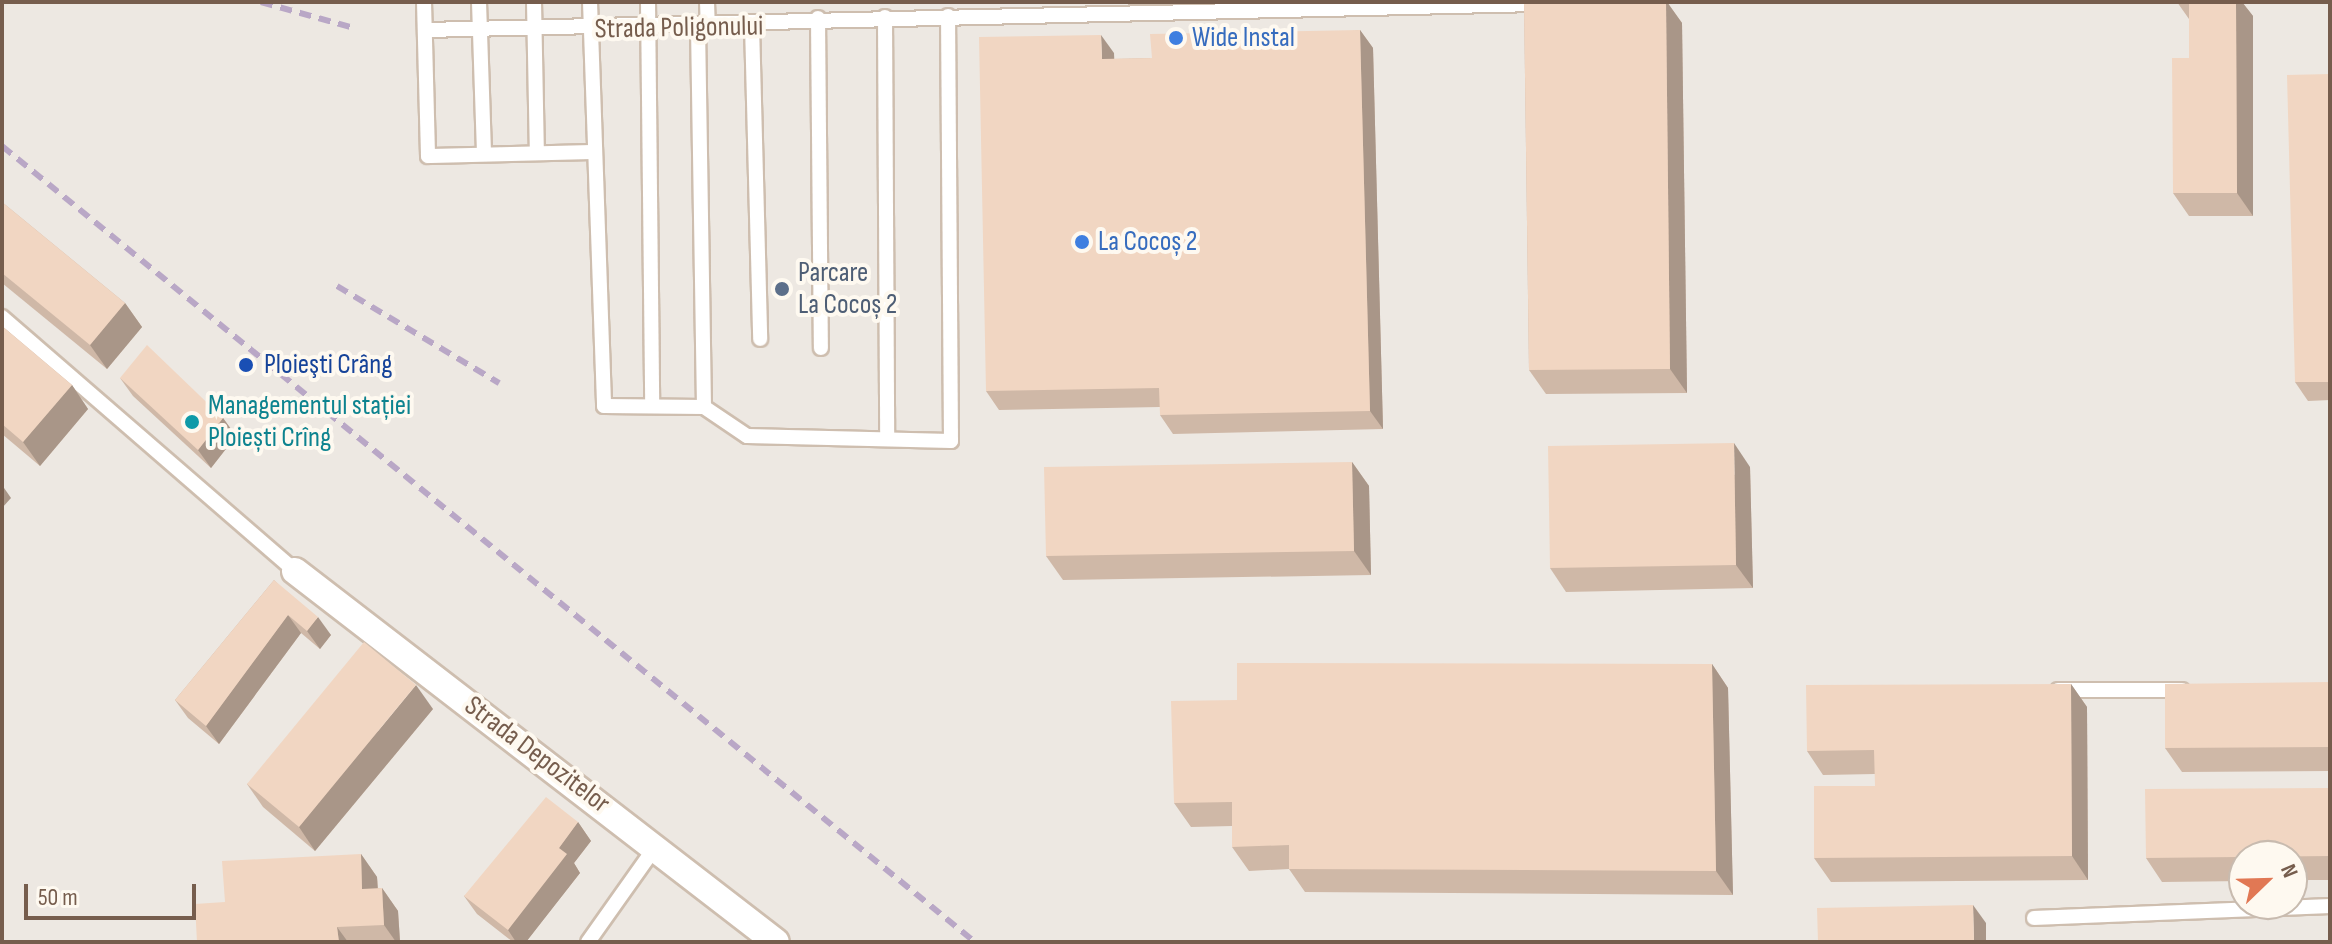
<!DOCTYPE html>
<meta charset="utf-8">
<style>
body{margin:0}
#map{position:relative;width:2332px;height:944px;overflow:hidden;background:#fcf5ea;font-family:"Sofia Sans Condensed",sans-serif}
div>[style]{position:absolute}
.industrial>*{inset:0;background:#ede8e2}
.roads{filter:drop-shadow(2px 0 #cebeaf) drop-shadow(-2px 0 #cebeaf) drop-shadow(0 2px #cebeaf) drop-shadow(0 -2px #cebeaf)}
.lane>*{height:14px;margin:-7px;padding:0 7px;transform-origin:7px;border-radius:7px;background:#fff}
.street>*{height:26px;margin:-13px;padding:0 13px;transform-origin:13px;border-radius:13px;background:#fff}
.rail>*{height:6px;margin-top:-3px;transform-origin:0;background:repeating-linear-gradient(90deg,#b9a7c6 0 12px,transparent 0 20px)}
.wall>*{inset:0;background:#cfb8a7}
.shaded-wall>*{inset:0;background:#a99688}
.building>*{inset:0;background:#f1d6c2}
.dots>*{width:22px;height:22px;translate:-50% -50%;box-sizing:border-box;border:4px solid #fef9f0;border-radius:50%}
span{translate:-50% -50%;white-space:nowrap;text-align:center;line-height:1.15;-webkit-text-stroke:8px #fef9f0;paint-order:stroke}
.street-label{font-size:28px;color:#765d4d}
.shop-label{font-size:28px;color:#366cbe}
.left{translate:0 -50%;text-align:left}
.service-label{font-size:28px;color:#4e5e75}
.transit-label{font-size:28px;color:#164399}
.culture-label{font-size:28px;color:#0d838f}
.frame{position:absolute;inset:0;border:4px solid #765d4d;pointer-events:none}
.north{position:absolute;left:2228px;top:840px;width:80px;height:80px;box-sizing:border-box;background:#fef9f0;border:2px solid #c8bbaf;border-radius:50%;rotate:67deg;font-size:22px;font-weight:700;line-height:32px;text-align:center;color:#765d4d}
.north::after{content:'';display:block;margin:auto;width:28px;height:36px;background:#e17854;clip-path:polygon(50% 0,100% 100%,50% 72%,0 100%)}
.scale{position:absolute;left:24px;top:884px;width:172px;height:36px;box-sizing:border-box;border:4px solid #765d4d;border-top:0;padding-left:10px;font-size:24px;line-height:28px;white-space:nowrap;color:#765d4d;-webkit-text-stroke:6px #fef9f0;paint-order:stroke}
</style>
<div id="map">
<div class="industrial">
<div style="clip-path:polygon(evenodd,2px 2px,2330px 2px,2330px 942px,2px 942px,2px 2px,2244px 856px,2292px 856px,2292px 904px,2244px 904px,2244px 856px)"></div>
</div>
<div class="roads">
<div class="lane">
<div style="left:424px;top:2px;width:154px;rotate:88.5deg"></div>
<div style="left:428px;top:156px;width:167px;rotate:-1.4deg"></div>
<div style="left:479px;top:2px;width:152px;rotate:88.1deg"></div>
<div style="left:534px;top:2px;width:151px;rotate:88.9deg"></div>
<div style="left:590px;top:2px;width:404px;rotate:88deg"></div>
<div style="left:604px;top:406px;width:100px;rotate:0.6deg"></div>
<div style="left:704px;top:407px;width:52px;rotate:34deg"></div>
<div style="left:747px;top:436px;width:204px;rotate:1.4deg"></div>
<div style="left:951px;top:441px;width:425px;rotate:-90.4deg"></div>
<div style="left:648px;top:2px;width:403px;rotate:89.4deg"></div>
<div style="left:707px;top:2px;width:24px;rotate:88deg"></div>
<div style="left:885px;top:17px;width:422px;rotate:89.7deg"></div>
<div style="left:818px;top:18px;width:330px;rotate:89.5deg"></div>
<div style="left:752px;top:25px;width:314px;rotate:88.5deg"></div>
<div style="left:698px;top:26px;width:381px;rotate:89.1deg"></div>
<div style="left:425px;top:30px;width:1115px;rotate:-1.34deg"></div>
<div style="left:2px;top:317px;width:388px;rotate:40.9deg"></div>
<div style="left:2058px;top:690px;width:124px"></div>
<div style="left:2034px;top:918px;width:296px;rotate:-2.3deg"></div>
<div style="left:588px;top:942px;width:118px;rotate:-54.7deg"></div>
</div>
<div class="street">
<div style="left:295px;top:571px;width:607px;rotate:37.64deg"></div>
</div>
</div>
<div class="rail">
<div style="left:261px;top:2px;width:97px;rotate:15.6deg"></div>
<div style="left:2px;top:146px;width:1257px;rotate:39.29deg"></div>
<div style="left:337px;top:286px;width:189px;rotate:30.9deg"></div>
</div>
<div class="wall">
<div style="clip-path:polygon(1524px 2px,1667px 2px,1682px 23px,1687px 393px,1546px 394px,1529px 370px)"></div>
<div style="clip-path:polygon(2177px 2px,2242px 2px,2253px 16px,2253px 216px,2189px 216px,2173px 193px,2189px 58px,2189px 19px)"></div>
<div style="clip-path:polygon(1360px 30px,1373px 48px,1383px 429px,1173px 434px,1160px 415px,1160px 407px,999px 410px,986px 391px,1114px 53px,1114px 59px,1152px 58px)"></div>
<div style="clip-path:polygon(2330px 74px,2330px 400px,2308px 401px,2295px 382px)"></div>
<div style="clip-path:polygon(2px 202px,125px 303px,142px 327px,107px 369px,2px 283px)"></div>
<div style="clip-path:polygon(2px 326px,72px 385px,88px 409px,40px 466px,2px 434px)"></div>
<div style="clip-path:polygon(120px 378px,223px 418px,236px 436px,211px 468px,133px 396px)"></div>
<div style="clip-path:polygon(1352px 462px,1369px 486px,1371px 575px,1063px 580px,1046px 556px)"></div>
<div style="clip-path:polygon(1750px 467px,1753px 588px,1566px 592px,1550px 568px)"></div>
<div style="clip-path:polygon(274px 580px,331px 635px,320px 649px,301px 633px,219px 744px,188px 718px,175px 700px)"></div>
<div style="clip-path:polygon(1712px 664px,1728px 688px,1733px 895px,1305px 892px,1289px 869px,1249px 871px,1232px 847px,1232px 826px,1191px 827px,1174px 803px,1237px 700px)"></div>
<div style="clip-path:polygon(2330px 682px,2330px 771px,2182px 772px,2165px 748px)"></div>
<div style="clip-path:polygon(2071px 684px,2087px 707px,2088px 880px,1831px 882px,1814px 858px,1875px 786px,1875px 774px,1823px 775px,1807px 751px)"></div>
<div style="clip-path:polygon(433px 709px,315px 851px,263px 807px,247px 784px)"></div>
<div style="clip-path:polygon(2330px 788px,2330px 880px,2292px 880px,2292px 856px,2244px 856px,2244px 881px,2162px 882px,2146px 858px)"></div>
<div style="clip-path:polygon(578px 822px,591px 841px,574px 863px,580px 873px,526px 942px,513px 942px,477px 914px,464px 896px)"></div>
<div style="clip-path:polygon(361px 854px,377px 877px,378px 888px,382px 888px,398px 911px,400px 942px,197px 942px)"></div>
</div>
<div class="shaded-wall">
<div style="clip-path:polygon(1666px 2px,1667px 2px,1682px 23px,1687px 393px,1670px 369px)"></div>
<div style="clip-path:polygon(2236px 2px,2242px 2px,2253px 16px,2253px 216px,2237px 193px)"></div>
<div style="clip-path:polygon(1360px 30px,1373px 48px,1383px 429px,1370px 411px)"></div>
<div style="clip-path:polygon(1101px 35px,1114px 53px,1115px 78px,1102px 59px)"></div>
<div style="clip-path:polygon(125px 303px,142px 327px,107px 369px,90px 345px)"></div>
<div style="clip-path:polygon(72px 385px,88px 409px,40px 466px,23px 442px)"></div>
<div style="clip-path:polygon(223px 418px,236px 436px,211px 468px,198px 450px)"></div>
<div style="clip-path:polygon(1734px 443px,1750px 467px,1753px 588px,1736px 565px)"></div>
<div style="clip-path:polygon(1352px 462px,1369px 486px,1371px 575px,1354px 551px)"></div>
<div style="clip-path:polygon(2px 485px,11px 498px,2px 508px)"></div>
<div style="clip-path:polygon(288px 615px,301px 633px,219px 744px,206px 726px)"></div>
<div style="clip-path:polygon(318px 617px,331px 635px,320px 649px,307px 631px)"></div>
<div style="clip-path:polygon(1712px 664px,1728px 688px,1733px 895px,1716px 871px)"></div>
<div style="clip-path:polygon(2071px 684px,2087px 707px,2088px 880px,2072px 856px)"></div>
<div style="clip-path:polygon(416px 685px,433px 709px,315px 851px,299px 827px)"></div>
<div style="clip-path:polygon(578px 822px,591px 841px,574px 863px,580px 873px,526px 942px,516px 942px,508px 930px,559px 848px)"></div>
<div style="clip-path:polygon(361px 854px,377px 877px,379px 912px,362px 889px)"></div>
<div style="clip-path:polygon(382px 888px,398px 911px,400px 942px,396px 942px,384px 925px)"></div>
<div style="clip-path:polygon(1973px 905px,1986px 923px,1986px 942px,1974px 942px)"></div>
<div style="clip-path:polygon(337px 927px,348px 942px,339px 942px)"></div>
</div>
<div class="building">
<div style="clip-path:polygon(1524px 2px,1666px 2px,1670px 369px,1529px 370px)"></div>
<div style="clip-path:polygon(2189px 2px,2236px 2px,2237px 193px,2173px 193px,2172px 58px,2189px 58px)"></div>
<div style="clip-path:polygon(1360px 30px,1370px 411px,1160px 415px,1159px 388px,986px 391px,979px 37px,1101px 35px,1102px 59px,1152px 58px,1150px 34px)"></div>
<div style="clip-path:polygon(2330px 74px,2330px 382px,2295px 382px,2287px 75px)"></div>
<div style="clip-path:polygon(2px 202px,125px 303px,90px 345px,2px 273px)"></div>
<div style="clip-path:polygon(2px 326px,72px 385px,23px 442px,2px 424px)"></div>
<div style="clip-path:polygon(147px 345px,223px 418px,198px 450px,120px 378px)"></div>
<div style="clip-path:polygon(1734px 443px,1736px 565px,1550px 568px,1548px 446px)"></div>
<div style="clip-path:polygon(1352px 462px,1354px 551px,1046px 556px,1044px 467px)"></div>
<div style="clip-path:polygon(274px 580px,318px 617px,307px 631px,288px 615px,206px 726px,175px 700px)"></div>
<div style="clip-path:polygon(364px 642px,416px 685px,299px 827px,247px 784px)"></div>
<div style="clip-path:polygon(1237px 663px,1712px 664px,1716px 871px,1289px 869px,1289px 845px,1232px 847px,1232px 802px,1174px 803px,1171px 701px,1237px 700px)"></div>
<div style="clip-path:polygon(2330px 682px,2330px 747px,2165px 748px,2165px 684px)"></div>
<div style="clip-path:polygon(2071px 684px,2072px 856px,1814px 858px,1814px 786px,1875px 786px,1874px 750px,1807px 751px,1806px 685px)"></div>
<div style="clip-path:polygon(2330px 788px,2330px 856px,2146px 858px,2145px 789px)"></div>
<div style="clip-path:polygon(546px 797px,578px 822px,559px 848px,567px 854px,508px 930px,464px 896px)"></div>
<div style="clip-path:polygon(361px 854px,362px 889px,382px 888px,384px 925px,337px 927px,339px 942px,197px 942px,195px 904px,225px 902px,222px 861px)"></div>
<div style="clip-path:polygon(1973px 905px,1974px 942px,1818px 942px,1817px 908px)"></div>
</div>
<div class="dots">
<div style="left:1176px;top:38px;background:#3f7fe0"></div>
<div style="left:1082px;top:242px;background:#3f7fe0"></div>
<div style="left:782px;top:289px;background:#5c6f8a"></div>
<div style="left:246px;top:365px;background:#1a4fb4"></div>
<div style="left:192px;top:422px;background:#0f9aa8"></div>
</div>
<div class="street-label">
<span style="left:679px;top:28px;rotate:-1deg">Strada Poligonului</span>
<span style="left:537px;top:755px;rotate:37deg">Strada Depozitelor</span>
</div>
<div class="shop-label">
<span class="left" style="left:1192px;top:38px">Wide Instal</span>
<span class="left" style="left:1098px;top:242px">La Cocoș 2</span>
</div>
<div class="service-label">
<span class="left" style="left:798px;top:289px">Parcare<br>La Cocoș 2</span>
</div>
<div class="transit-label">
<span class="left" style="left:264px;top:365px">Ploieşti Crâng</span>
</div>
<div class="culture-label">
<span class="left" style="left:208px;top:422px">Managementul stației<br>Ploiești Crîng</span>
</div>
<div class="frame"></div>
<div class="north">N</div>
<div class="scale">50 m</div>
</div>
